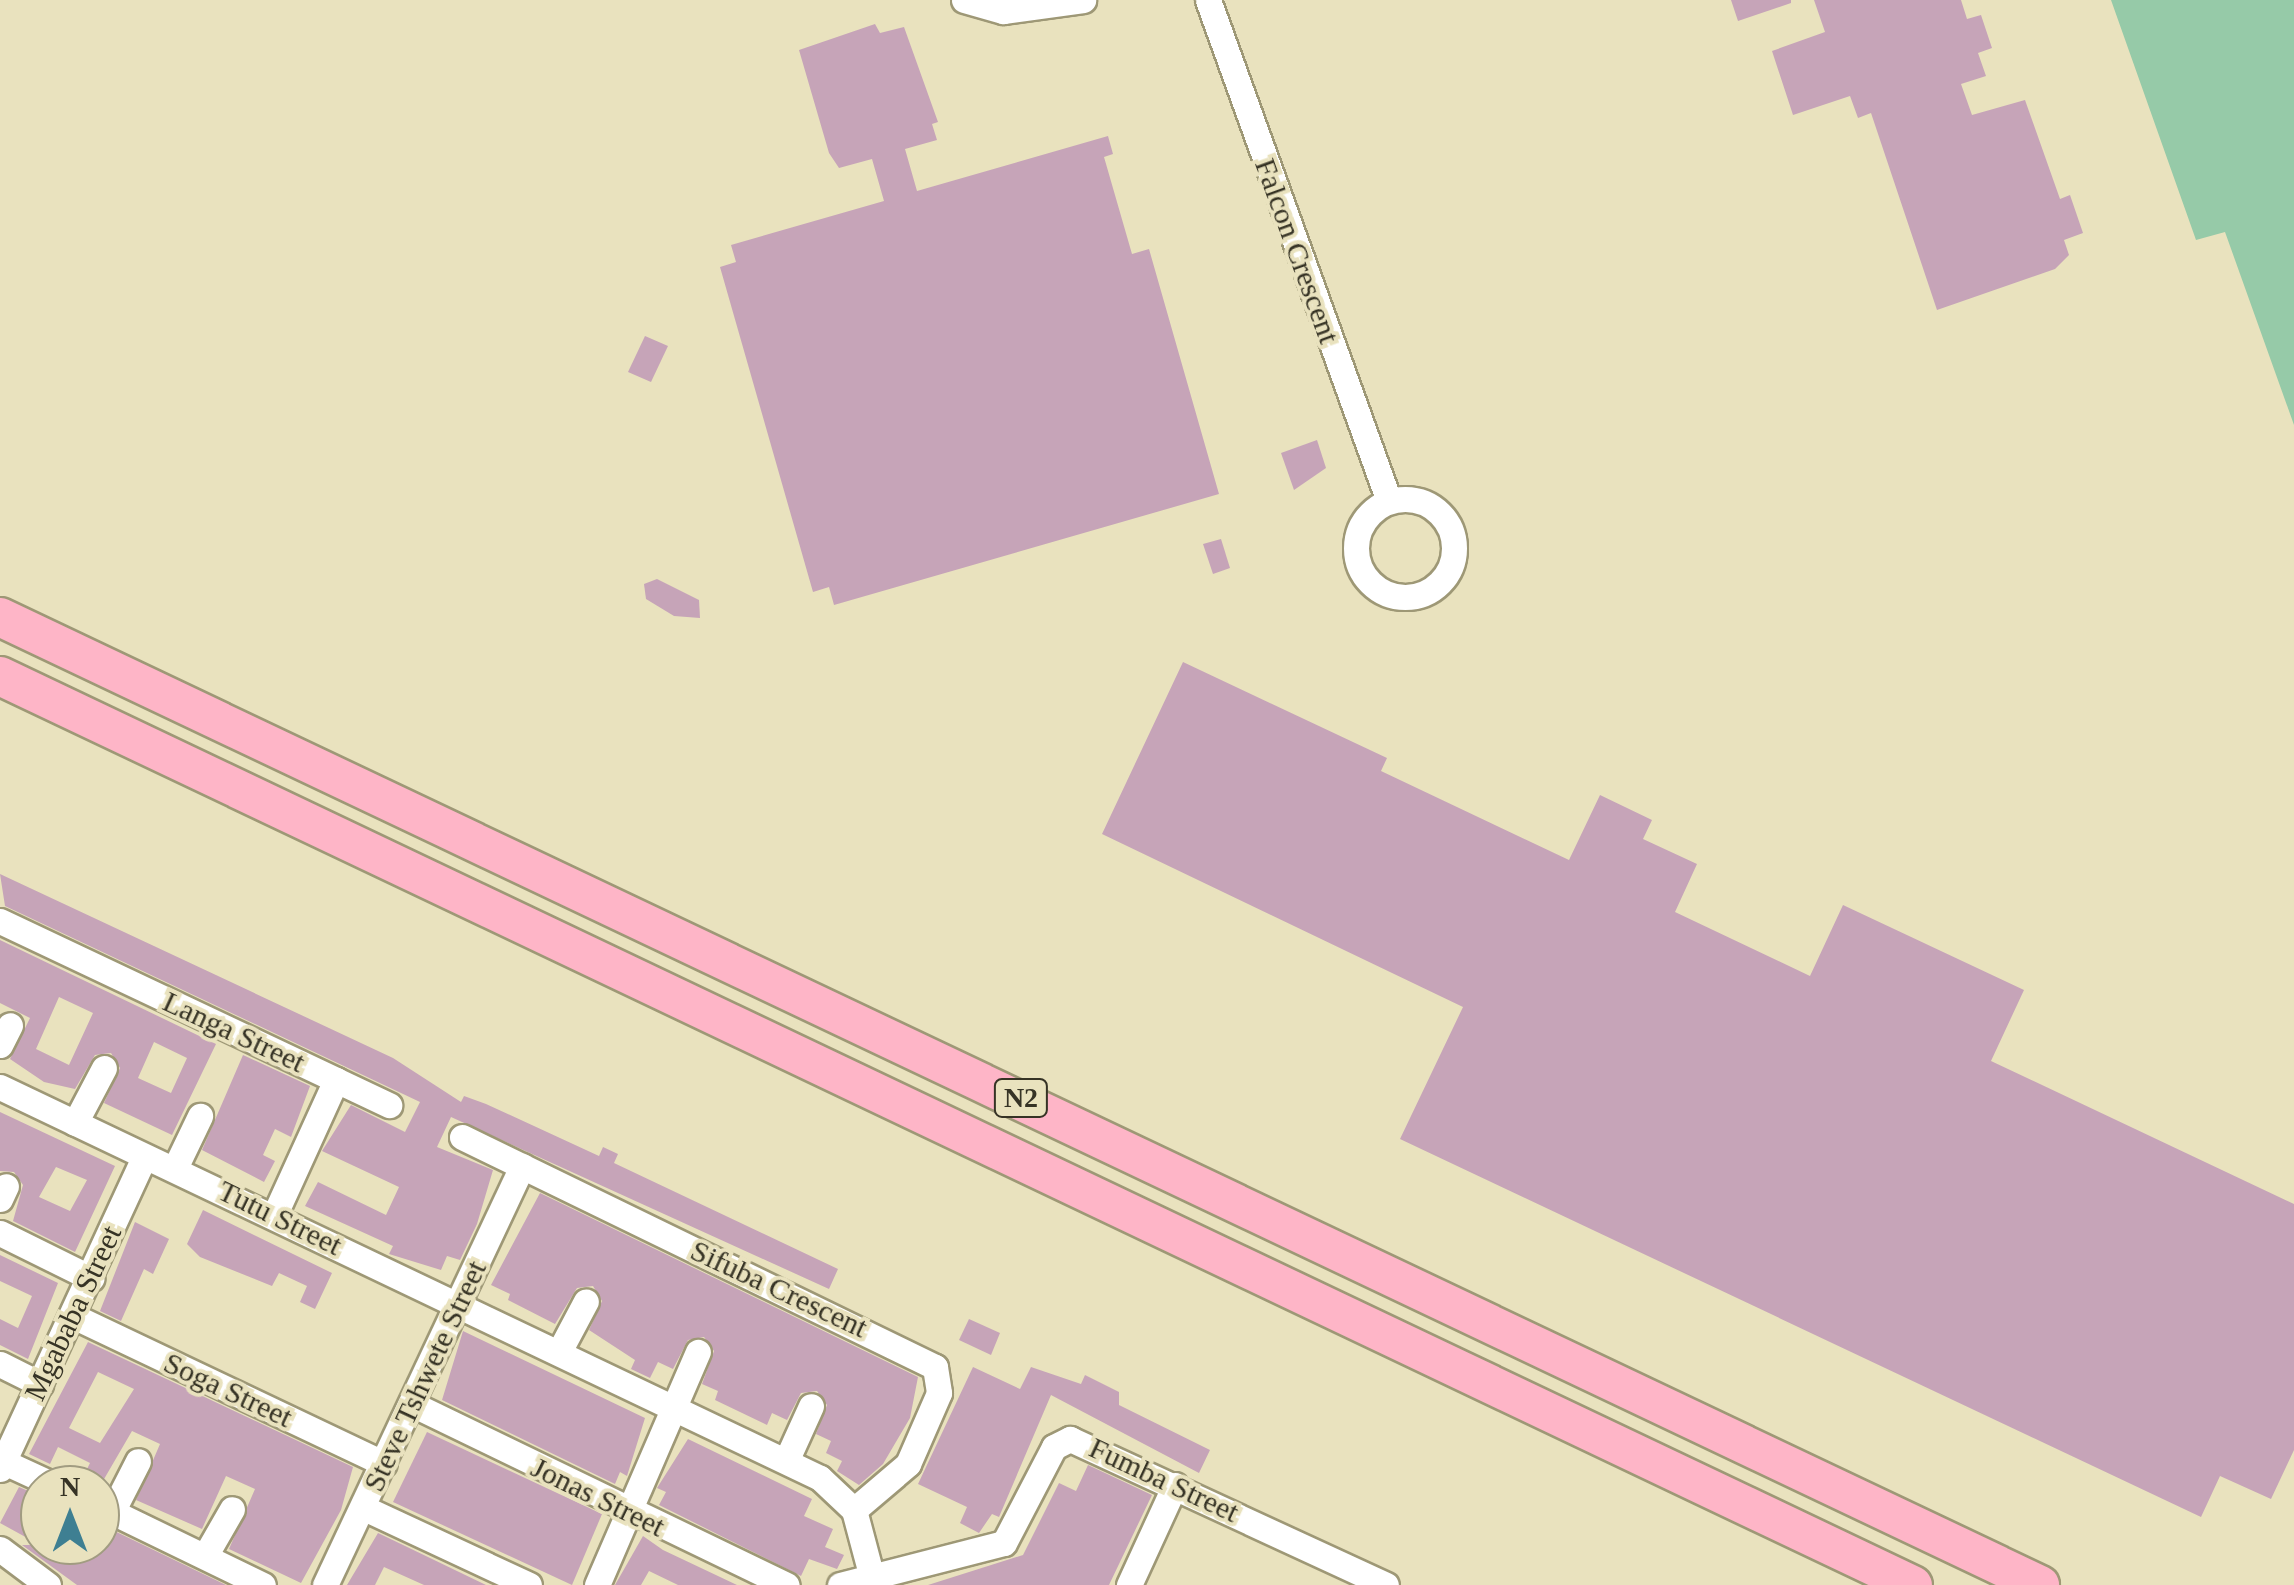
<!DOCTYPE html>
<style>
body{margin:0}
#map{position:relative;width:2294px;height:1585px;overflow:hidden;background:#e9e2be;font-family:"Times New Roman",serif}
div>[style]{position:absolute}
.green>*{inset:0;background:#96caa8}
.building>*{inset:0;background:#c6a4b8}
.roads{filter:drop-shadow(2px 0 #9e9876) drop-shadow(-2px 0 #9e9876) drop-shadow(0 2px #9e9876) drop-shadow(0 -2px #9e9876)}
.minor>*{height:25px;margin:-12.5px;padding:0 12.5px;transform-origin:12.5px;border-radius:12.5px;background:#fff}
.minor>.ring{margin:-12.5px;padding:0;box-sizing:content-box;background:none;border:25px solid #fff;border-radius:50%}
.highway>*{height:38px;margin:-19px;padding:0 19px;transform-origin:19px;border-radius:19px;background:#feb5c7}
span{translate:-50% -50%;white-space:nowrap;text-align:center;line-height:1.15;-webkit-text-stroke:8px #e9e2be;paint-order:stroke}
.shield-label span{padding:2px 8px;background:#e9e2be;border:2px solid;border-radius:8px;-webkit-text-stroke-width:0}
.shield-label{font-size:28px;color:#363325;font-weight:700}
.street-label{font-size:30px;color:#363325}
.north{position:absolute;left:20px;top:1465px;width:100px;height:100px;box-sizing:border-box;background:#e9e2be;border:2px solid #a19c81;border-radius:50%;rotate:0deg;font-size:28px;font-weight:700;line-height:40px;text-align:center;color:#363325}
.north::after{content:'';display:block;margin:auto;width:35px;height:45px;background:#3e7f92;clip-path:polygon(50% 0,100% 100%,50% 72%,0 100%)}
</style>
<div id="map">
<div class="green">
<div style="clip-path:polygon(2111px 0,2294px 0,2294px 425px,2225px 232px,2196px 240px)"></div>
</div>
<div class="building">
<div style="clip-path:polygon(1731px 0,1791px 0,1791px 3px,1738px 21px)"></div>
<div style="clip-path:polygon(1814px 0,1961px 0,1967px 19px,1981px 15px,1992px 48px,1978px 53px,1986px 76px,1961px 84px,1972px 115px,2025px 100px,2060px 199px,2070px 195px,2083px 233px,2064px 240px,2069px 255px,2055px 269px,1937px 310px,1871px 113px,1858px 118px,1850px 96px,1793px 115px,1772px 51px,1825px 32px)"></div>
<div style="clip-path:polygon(875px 24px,880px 33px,904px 27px,938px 122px,932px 124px,937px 140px,905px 149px,917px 191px,1108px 136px,1113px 154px,1104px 157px,1132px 254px,1149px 249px,1219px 494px,834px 605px,829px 587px,813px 592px,720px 267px,736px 262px,731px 245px,884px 201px,872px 159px,839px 168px,829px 153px,799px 50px)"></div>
<div style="clip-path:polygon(645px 336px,668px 346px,651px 382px,628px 372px)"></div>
<div style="clip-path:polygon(1317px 440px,1326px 468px,1294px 490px,1281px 453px)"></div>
<div style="clip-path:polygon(1221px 539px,1230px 568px,1213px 574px,1203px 544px)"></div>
<div style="clip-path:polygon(657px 579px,699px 600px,700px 618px,674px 616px,646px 599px,644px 584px)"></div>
<div style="clip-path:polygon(1183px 662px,1387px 758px,1381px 771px,1569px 860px,1600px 795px,1652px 820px,1643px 839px,1697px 864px,1675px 912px,1810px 976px,1843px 905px,2024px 990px,1991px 1061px,2294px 1204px,2294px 1450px,2271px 1499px,2220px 1476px,2201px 1517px,1400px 1139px,1463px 1007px,1102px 834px)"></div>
<div style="clip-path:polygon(0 874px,393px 1058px,461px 1102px,464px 1096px,486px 1104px,599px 1156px,603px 1147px,618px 1154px,614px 1163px,838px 1269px,829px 1289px,451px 1117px,437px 1147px,493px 1170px,477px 1224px,460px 1260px,447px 1256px,441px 1270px,389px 1254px,393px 1246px,305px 1206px,318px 1182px,386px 1215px,399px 1187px,322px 1151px,351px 1105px,405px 1132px,420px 1102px,5px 906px)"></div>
<div style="clip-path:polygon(evenodd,0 940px,216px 1044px,172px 1135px,104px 1103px,120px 1068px,111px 1053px,95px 1055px,75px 1089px,44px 1082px,10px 1059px,30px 1018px,0 1003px,0 940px,59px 997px,93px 1013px,69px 1065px,36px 1049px,59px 997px,0 940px,154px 1042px,187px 1058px,171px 1093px,138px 1078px,154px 1042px)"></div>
<div style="clip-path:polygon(243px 1055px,310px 1086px,291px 1137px,275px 1129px,263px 1155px,275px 1161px,264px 1182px,202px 1150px)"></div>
<div style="clip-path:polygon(evenodd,0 1112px,115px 1166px,75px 1252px,13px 1221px,23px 1185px,14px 1172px,0 1171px,0 1112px,56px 1167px,87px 1180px,70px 1211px,39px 1197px,56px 1167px)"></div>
<div style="clip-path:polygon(540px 1193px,918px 1377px,910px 1418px,883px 1464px,859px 1485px,837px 1471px,842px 1461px,826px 1453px,831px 1441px,816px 1434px,827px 1405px,817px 1391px,801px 1393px,787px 1420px,772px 1413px,767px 1425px,715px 1400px,718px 1391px,702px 1384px,714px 1351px,704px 1337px,688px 1340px,673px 1369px,658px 1362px,650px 1378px,631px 1369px,635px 1360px,589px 1330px,602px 1301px,593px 1286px,577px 1288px,555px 1324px,508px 1300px,510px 1294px,491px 1285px)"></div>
<div style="clip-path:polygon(203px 1210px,332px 1273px,315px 1309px,300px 1302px,307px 1286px,279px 1273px,272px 1286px,200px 1257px,187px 1244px)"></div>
<div style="clip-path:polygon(135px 1222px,169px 1239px,153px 1274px,144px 1269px,121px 1321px,100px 1311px)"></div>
<div style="clip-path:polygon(0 1255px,58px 1283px,28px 1359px,0 1345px,0 1319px,18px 1328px,32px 1296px,0 1281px)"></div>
<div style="clip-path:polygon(969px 1319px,1000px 1333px,991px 1355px,959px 1340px)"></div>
<div style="clip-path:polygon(463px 1331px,645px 1418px,627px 1476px,620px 1472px,615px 1484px,442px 1400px)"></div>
<div style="clip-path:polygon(evenodd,88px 1342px,353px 1467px,341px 1510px,301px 1583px,229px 1549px,255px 1489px,226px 1476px,202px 1529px,136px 1500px,160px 1444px,132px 1431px,100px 1486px,82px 1479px,90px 1463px,58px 1447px,50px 1464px,29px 1454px,88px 1342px,98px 1372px,134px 1389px,100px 1443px,69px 1428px,98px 1372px)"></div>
<div style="clip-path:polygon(973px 1367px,1020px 1389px,1031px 1367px,1081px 1384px,1085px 1375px,1119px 1392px,1119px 1405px,1210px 1450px,1199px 1473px,1051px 1395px,999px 1517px,992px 1514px,979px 1533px,960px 1523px,967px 1507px,918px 1484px)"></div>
<div style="clip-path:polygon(427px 1432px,602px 1514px,572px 1585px,393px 1502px)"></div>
<div style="clip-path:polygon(688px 1439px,812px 1499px,804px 1516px,833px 1529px,825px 1547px,844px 1555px,837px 1569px,809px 1559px,801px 1576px,659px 1505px,666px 1492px,657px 1488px)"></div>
<div style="clip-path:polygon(1088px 1465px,1152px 1495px,1109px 1585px,928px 1585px,1023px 1555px,1059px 1483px,1076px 1491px)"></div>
<div style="clip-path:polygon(19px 1487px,40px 1496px,40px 1545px,60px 1545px,86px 1562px,100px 1545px,100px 1524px,226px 1585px,77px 1585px,22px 1545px,40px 1545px,0 1523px)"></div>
<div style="clip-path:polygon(378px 1533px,401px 1544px,486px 1585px,424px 1585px,384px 1567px,375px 1585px,347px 1585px)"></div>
<div style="clip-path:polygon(643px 1536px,663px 1550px,737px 1585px,678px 1585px,649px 1571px,641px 1585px,615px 1585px)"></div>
</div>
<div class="roads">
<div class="minor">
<div style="left:964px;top:0;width:41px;rotate:15.8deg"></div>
<div style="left:1003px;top:11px;width:81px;rotate:-7.8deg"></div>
<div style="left:1208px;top:0;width:533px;rotate:70.14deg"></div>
<div class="ring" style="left:1356px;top:499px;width:73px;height:73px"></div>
<div style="left:0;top:921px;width:372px;rotate:25.3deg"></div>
<div style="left:336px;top:1080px;width:147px;rotate:114.5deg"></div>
<div style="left:0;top:1045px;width:22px;rotate:-63deg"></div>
<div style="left:336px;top:1080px;width:59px;rotate:25.3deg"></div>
<div style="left:0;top:1087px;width:908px;rotate:25.49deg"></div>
<div style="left:820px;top:1478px;width:47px;rotate:43.3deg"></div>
<div style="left:854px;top:1510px;width:78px;rotate:75.1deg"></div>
<div style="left:75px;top:1123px;width:62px;rotate:-62.2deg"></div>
<div style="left:462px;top:1137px;width:526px;rotate:25.93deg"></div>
<div style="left:935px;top:1367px;width:26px;rotate:81deg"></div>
<div style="left:939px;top:1393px;width:77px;rotate:113.6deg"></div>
<div style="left:908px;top:1464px;width:71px;rotate:139.6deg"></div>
<div style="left:175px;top:1168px;width:58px;rotate:-64.3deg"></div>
<div style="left:0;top:1199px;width:14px;rotate:-65deg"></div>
<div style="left:0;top:1233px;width:102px;rotate:26.3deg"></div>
<div style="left:73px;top:1316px;width:344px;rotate:25.4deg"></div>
<div style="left:560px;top:1350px;width:55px;rotate:-62deg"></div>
<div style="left:0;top:1364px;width:45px;rotate:26.6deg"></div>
<div style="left:412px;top:1404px;width:416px;rotate:25.8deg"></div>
<div style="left:787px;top:1459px;width:58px;rotate:-65.6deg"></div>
<div style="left:4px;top:1462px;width:55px;rotate:24.7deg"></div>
<div style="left:0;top:1469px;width:344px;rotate:-65.2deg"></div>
<div style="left:100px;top:1506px;width:181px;rotate:25.9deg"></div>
<div style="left:364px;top:1508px;width:182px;rotate:25deg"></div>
<div style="left:112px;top:1512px;width:57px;rotate:-63deg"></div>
<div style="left:0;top:1549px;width:60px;rotate:36.9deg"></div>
<div style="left:205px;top:1556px;width:54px;rotate:-60.1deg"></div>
<div style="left:325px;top:1585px;width:463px;rotate:-64.8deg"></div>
<div style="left:597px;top:1585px;width:254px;rotate:-66.6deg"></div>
<div style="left:840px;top:1585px;width:169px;rotate:-14.4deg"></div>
<div style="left:1004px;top:1543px;width:108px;rotate:-62.5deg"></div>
<div style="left:1054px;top:1447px;width:18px;rotate:-27deg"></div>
<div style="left:1070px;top:1439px;width:348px;rotate:24.8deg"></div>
<div style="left:1129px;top:1585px;width:110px;rotate:-65.3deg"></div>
</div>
<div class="highway">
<div style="left:0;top:617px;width:2258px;rotate:25.38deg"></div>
<div style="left:0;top:676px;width:2118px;rotate:25.42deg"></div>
</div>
</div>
<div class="shield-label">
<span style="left:1021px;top:1098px">N2</span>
</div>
<div class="street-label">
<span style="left:1297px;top:251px;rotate:70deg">Falcon Crescent</span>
<span style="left:234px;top:1032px;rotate:25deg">Langa Street</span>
<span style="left:280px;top:1218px;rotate:26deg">Tutu Street</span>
<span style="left:779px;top:1289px;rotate:25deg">Sifuba Crescent</span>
<span style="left:73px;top:1313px;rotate:-65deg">Mgababa Street</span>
<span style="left:425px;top:1376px;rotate:-65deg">Steve Tshwete Street</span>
<span style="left:228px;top:1390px;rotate:25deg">Soga Street</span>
<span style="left:1164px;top:1480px;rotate:25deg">Fumba Street</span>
<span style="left:598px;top:1497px;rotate:26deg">Jonas Street</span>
</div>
<div class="north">N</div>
</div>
